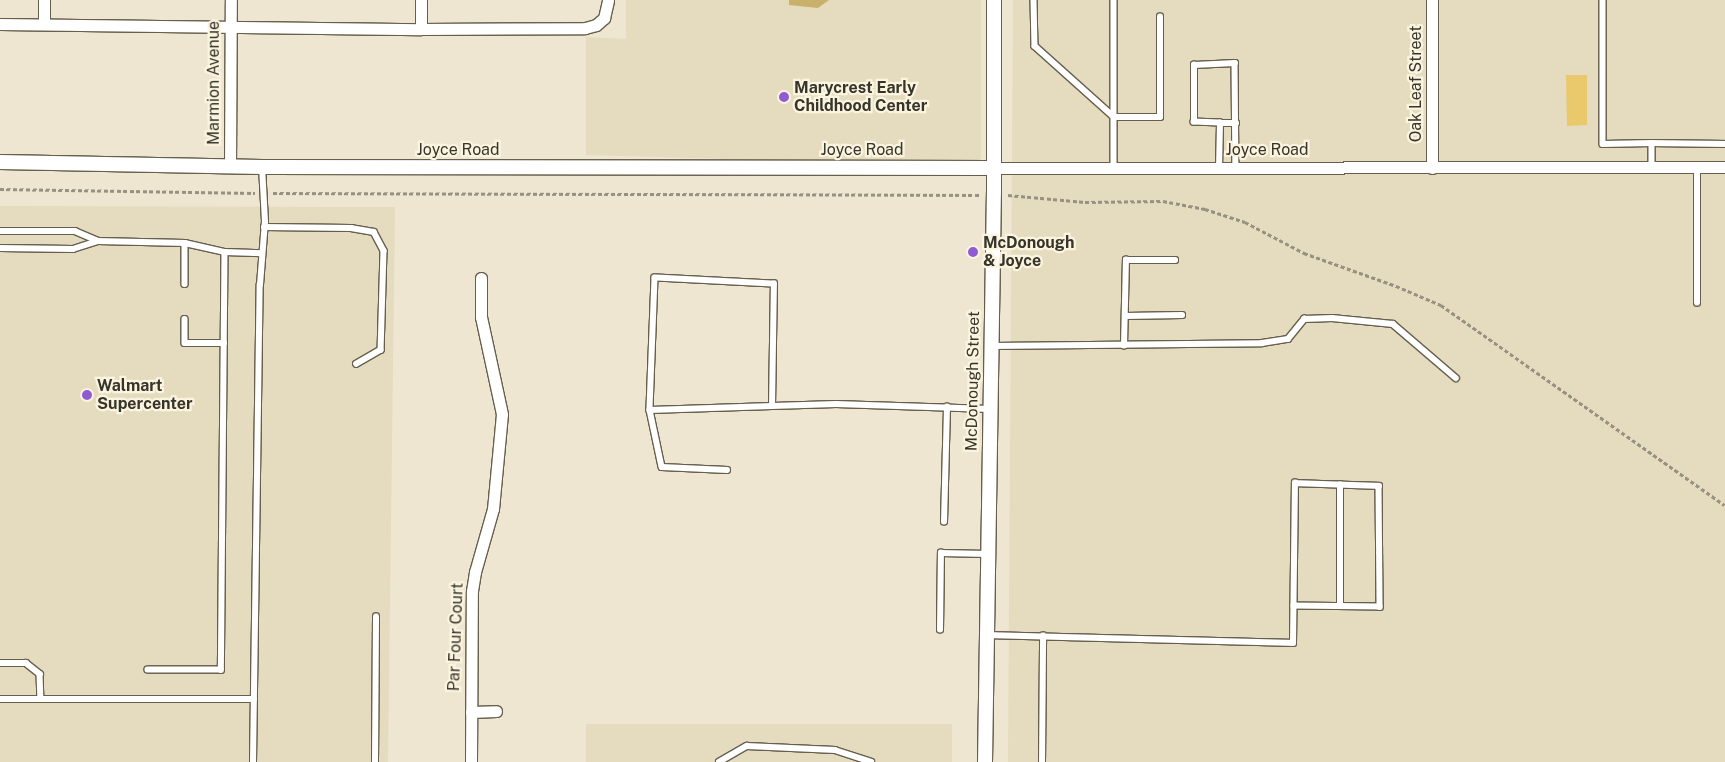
<!DOCTYPE html>
<style>
body{margin:0}
#map{position:relative;width:1725px;height:762px;overflow:hidden;background:#eee6d1;font-family:"Public Sans",sans-serif}
div>[style]{position:absolute}
.built>*{inset:0;background:#e5dbbe}
.green>*{inset:0;background:#c9b16c}
.water>*{inset:0;background:#e9c96b}
.path>*{height:2.5px;margin-top:-1.25px;transform-origin:0;background:repeating-linear-gradient(90deg,#969181 0 4px,transparent 0 6.5px)}
.roads{filter:drop-shadow(1px 0 #665f4d) drop-shadow(-1px 0 #665f4d) drop-shadow(0 1px #665f4d) drop-shadow(0 -1px #665f4d)}
.service>*{height:5.5px;margin:-2.75px;padding:0 2.75px;transform-origin:2.75px;border-radius:2.75px;background:#fff}
.minor>*{height:11px;margin:-5.5px;padding:0 5.5px;transform-origin:5.5px;border-radius:5.5px;background:#fff}
.tertiary>*{height:14px;margin:-7px;padding:0 7px;transform-origin:7px;border-radius:7px;background:#fff}
.dots>*{width:14px;height:14px;translate:-50% -50%;box-sizing:border-box;border:2px solid #fbf4de;border-radius:50%}
span{translate:-50% -50%;white-space:nowrap;text-align:center;line-height:1.15;-webkit-text-stroke:4.5px #fbf4de;paint-order:stroke}
.street-label{font-size:16px;color:#36342b}
.poi-label{font-size:16px;color:#36342b;font-weight:700}
.left{translate:0 -50%;text-align:left}
</style>
<div id="map">
<div class="built">
<div style="clip-path:polygon(626px 0,981px 0,981px 166px,586px 155px,586px 37px,626px 39px)"></div>
<div style="clip-path:polygon(1013px 0,1725px 0,1725px 762px,1008px 762px)"></div>
<div style="clip-path:polygon(0 206px,395px 207px,388px 762px,0 762px)"></div>
<div style="clip-path:polygon(586px 724px,952px 724px,952px 762px,586px 762px)"></div>
</div>
<div class="green">
<div style="clip-path:polygon(789px 0,829px 0,818px 8px,789px 5px)"></div>
</div>
<div class="water">
<div style="clip-path:polygon(1566px 75px,1587px 75px,1587px 125px,1567px 126px)"></div>
</div>
<div class="path">
<div style="left:0;top:189px;width:255px;rotate:0.9deg"></div>
<div style="left:273px;top:193px;width:707px;rotate:0.16deg"></div>
<div style="left:1008px;top:195px;width:77px;rotate:5.2deg"></div>
<div style="left:1085px;top:202px;width:78px;rotate:-0.7deg"></div>
<div style="left:1163px;top:201px;width:43px;rotate:10.8deg"></div>
<div style="left:1205px;top:209px;width:42px;rotate:18deg"></div>
<div style="left:1245px;top:222px;width:67px;rotate:27.7deg"></div>
<div style="left:1304px;top:253px;width:98px;rotate:19.7deg"></div>
<div style="left:1396px;top:286px;width:49px;rotate:22.9deg"></div>
<div style="left:1441px;top:305px;width:347px;rotate:35.2deg"></div>
</div>
<div class="roads">
<div class="service">
<div style="left:1034px;top:0;width:46px;rotate:88.8deg"></div>
<div style="left:1035px;top:46px;width:106px;rotate:41.9deg"></div>
<div style="left:1114px;top:117px;width:46px"></div>
<div style="left:1160px;top:117px;width:100px;rotate:-90deg"></div>
<div style="left:1114px;top:0;width:168px;rotate:90deg"></div>
<div style="left:1603px;top:0;width:144px;rotate:90deg"></div>
<div style="left:1603px;top:144px;width:49px;rotate:-1.2deg"></div>
<div style="left:1652px;top:143px;width:24px;rotate:90deg"></div>
<div style="left:1220px;top:123px;width:16px"></div>
<div style="left:1652px;top:143px;width:73px;rotate:0.8deg"></div>
<div style="left:1219px;top:168px;width:45px;rotate:-88.7deg"></div>
<div style="left:1220px;top:123px;width:26px;rotate:-178deg"></div>
<div style="left:1194px;top:122px;width:57px;rotate:-90deg"></div>
<div style="left:1194px;top:65px;width:41px;rotate:-2.8deg"></div>
<div style="left:1235px;top:63px;width:105px;rotate:89.5deg"></div>
<div style="left:264px;top:227px;width:87px;rotate:0.7deg"></div>
<div style="left:351px;top:228px;width:23px;rotate:10deg"></div>
<div style="left:374px;top:232px;width:21px;rotate:62deg"></div>
<div style="left:384px;top:251px;width:99px;rotate:91.7deg"></div>
<div style="left:381px;top:350px;width:28px;rotate:150deg"></div>
<div style="left:0;top:231px;width:75px"></div>
<div style="left:75px;top:231px;width:25px;rotate:23deg"></div>
<div style="left:98px;top:241px;width:87px;rotate:1.3deg"></div>
<div style="left:185px;top:243px;width:41px;rotate:12.7deg"></div>
<div style="left:225px;top:252px;width:418px;rotate:90.5deg"></div>
<div style="left:221px;top:670px;width:73px;rotate:180deg"></div>
<div style="left:185px;top:243px;width:41px;rotate:90deg"></div>
<div style="left:0;top:248px;width:73px;rotate:0.8deg"></div>
<div style="left:73px;top:249px;width:26px;rotate:-18deg"></div>
<div style="left:225px;top:252px;width:37px;rotate:2deg"></div>
<div style="left:1697px;top:303px;width:136px;rotate:-90deg"></div>
<div style="left:1125px;top:316px;width:57px;rotate:-1deg"></div>
<div style="left:185px;top:319px;width:24px;rotate:90deg"></div>
<div style="left:185px;top:343px;width:39px"></div>
<div style="left:991px;top:346px;width:271px;rotate:-0.6deg"></div>
<div style="left:1262px;top:343px;width:26px;rotate:-9deg"></div>
<div style="left:1288px;top:339px;width:26px;rotate:-51deg"></div>
<div style="left:1304px;top:319px;width:28px;rotate:-2deg"></div>
<div style="left:1332px;top:318px;width:61px;rotate:5.6deg"></div>
<div style="left:1393px;top:324px;width:83px;rotate:40.6deg"></div>
<div style="left:1124px;top:346px;width:86px;rotate:-88.7deg"></div>
<div style="left:1126px;top:260px;width:49px"></div>
<div style="left:772px;top:406px;width:122px;rotate:-89.1deg"></div>
<div style="left:774px;top:284px;width:119px;rotate:-177.1deg"></div>
<div style="left:655px;top:278px;width:132px;rotate:92.2deg"></div>
<div style="left:650px;top:410px;width:122px;rotate:-1.9deg"></div>
<div style="left:772px;top:406px;width:64px;rotate:-1.8deg"></div>
<div style="left:836px;top:404px;width:154px;rotate:1.9deg"></div>
<div style="left:650px;top:410px;width:58px;rotate:78.1deg"></div>
<div style="left:662px;top:467px;width:65px;rotate:2.6deg"></div>
<div style="left:944px;top:522px;width:115px;rotate:-88.5deg"></div>
<div style="left:1340px;top:606px;width:121px;rotate:-90deg"></div>
<div style="left:940px;top:630px;width:77px;rotate:-89.3deg"></div>
<div style="left:941px;top:553px;width:47px;rotate:1.2deg"></div>
<div style="left:988px;top:635px;width:305px;rotate:1.5deg"></div>
<div style="left:1293px;top:643px;width:160px;rotate:-89.3deg"></div>
<div style="left:1295px;top:483px;width:84px;rotate:2deg"></div>
<div style="left:1379px;top:486px;width:121px;rotate:89.5deg"></div>
<div style="left:1380px;top:607px;width:86px;rotate:-179.3deg"></div>
<div style="left:0;top:663px;width:26px"></div>
<div style="left:26px;top:663px;width:18px;rotate:38deg"></div>
<div style="left:40px;top:674px;width:25px;rotate:88deg"></div>
<div style="left:0;top:699px;width:254px"></div>
<div style="left:253px;top:762px;width:477px;rotate:-89.2deg"></div>
<div style="left:260px;top:285px;width:63px;rotate:-85.5deg"></div>
<div style="left:265px;top:222px;width:55px;rotate:-93.1deg"></div>
<div style="left:375px;top:762px;width:145px;rotate:-89.6deg"></div>
<div style="left:719px;top:762px;width:32px;rotate:-30deg"></div>
<div style="left:747px;top:746px;width:88px;rotate:2.6deg"></div>
<div style="left:835px;top:750px;width:38px;rotate:18deg"></div>
<div style="left:1042px;top:762px;width:126px;rotate:-89.5deg"></div>
</div>
<div class="minor">
<div style="left:44px;top:0;width:24px;rotate:90deg"></div>
<div style="left:1432px;top:0;width:168px;rotate:90deg"></div>
<div style="left:0;top:24px;width:421px;rotate:0.7deg"></div>
<div style="left:421px;top:29px;width:164px;rotate:-0.3deg"></div>
<div style="left:585px;top:28px;width:11px;rotate:-15deg"></div>
<div style="left:596px;top:25px;width:11px;rotate:-41deg"></div>
<div style="left:604px;top:18px;width:18px;rotate:-77deg"></div>
<div style="left:421px;top:29px;width:29px;rotate:-90deg"></div>
<div style="left:230px;top:166px;width:166px;rotate:-89.7deg"></div>
<div style="left:994px;top:168px;width:731px;rotate:-0.08deg"></div>
<div style="left:471px;top:712px;width:25px;rotate:-2deg"></div>
<div style="left:471px;top:762px;width:171px;rotate:-89.7deg"></div>
<div style="left:472px;top:591px;width:19px;rotate:-81deg"></div>
<div style="left:475px;top:572px;width:66px;rotate:-74.1deg"></div>
<div style="left:493px;top:509px;width:95px;rotate:-84.6deg"></div>
<div style="left:502px;top:414px;width:99px;rotate:-102.2deg"></div>
<div style="left:481px;top:317px;width:39px;rotate:-90deg"></div>
</div>
<div class="tertiary">
<div style="left:0;top:162px;width:262px;rotate:1.1deg"></div>
<div style="left:262px;top:167px;width:732px;rotate:0.08deg"></div>
<div style="left:985px;top:762px;width:570px;rotate:-89.1deg"></div>
<div style="left:994px;top:192px;width:192px;rotate:-90deg"></div>
</div>
</div>
<div class="dots">
<div style="left:784px;top:97px;background:#905cd4"></div>
<div style="left:973px;top:252px;background:#905cd4"></div>
<div style="left:87px;top:395px;background:#905cd4"></div>
</div>
<div class="street-label">
<span style="left:214px;top:83px;rotate:-90deg">Marmion Avenue</span>
<span style="left:1416px;top:84px;rotate:-90deg">Oak Leaf Street</span>
<span style="left:458px;top:150px">Joyce Road</span>
<span style="left:862px;top:150px">Joyce Road</span>
<span style="left:1267px;top:150px">Joyce Road</span>
<span style="left:973px;top:381px;rotate:-89deg">McDonough Street</span>
<span style="left:456px;top:637px;rotate:-88deg">Par Four Court</span>
</div>
<div class="poi-label">
<span class="left" style="left:794px;top:97px">Marycrest Early<br>Childhood Center</span>
<span class="left" style="left:983px;top:252px">McDonough<br>&amp; Joyce</span>
<span class="left" style="left:97px;top:395px">Walmart<br>Supercenter</span>
</div>
</div>
